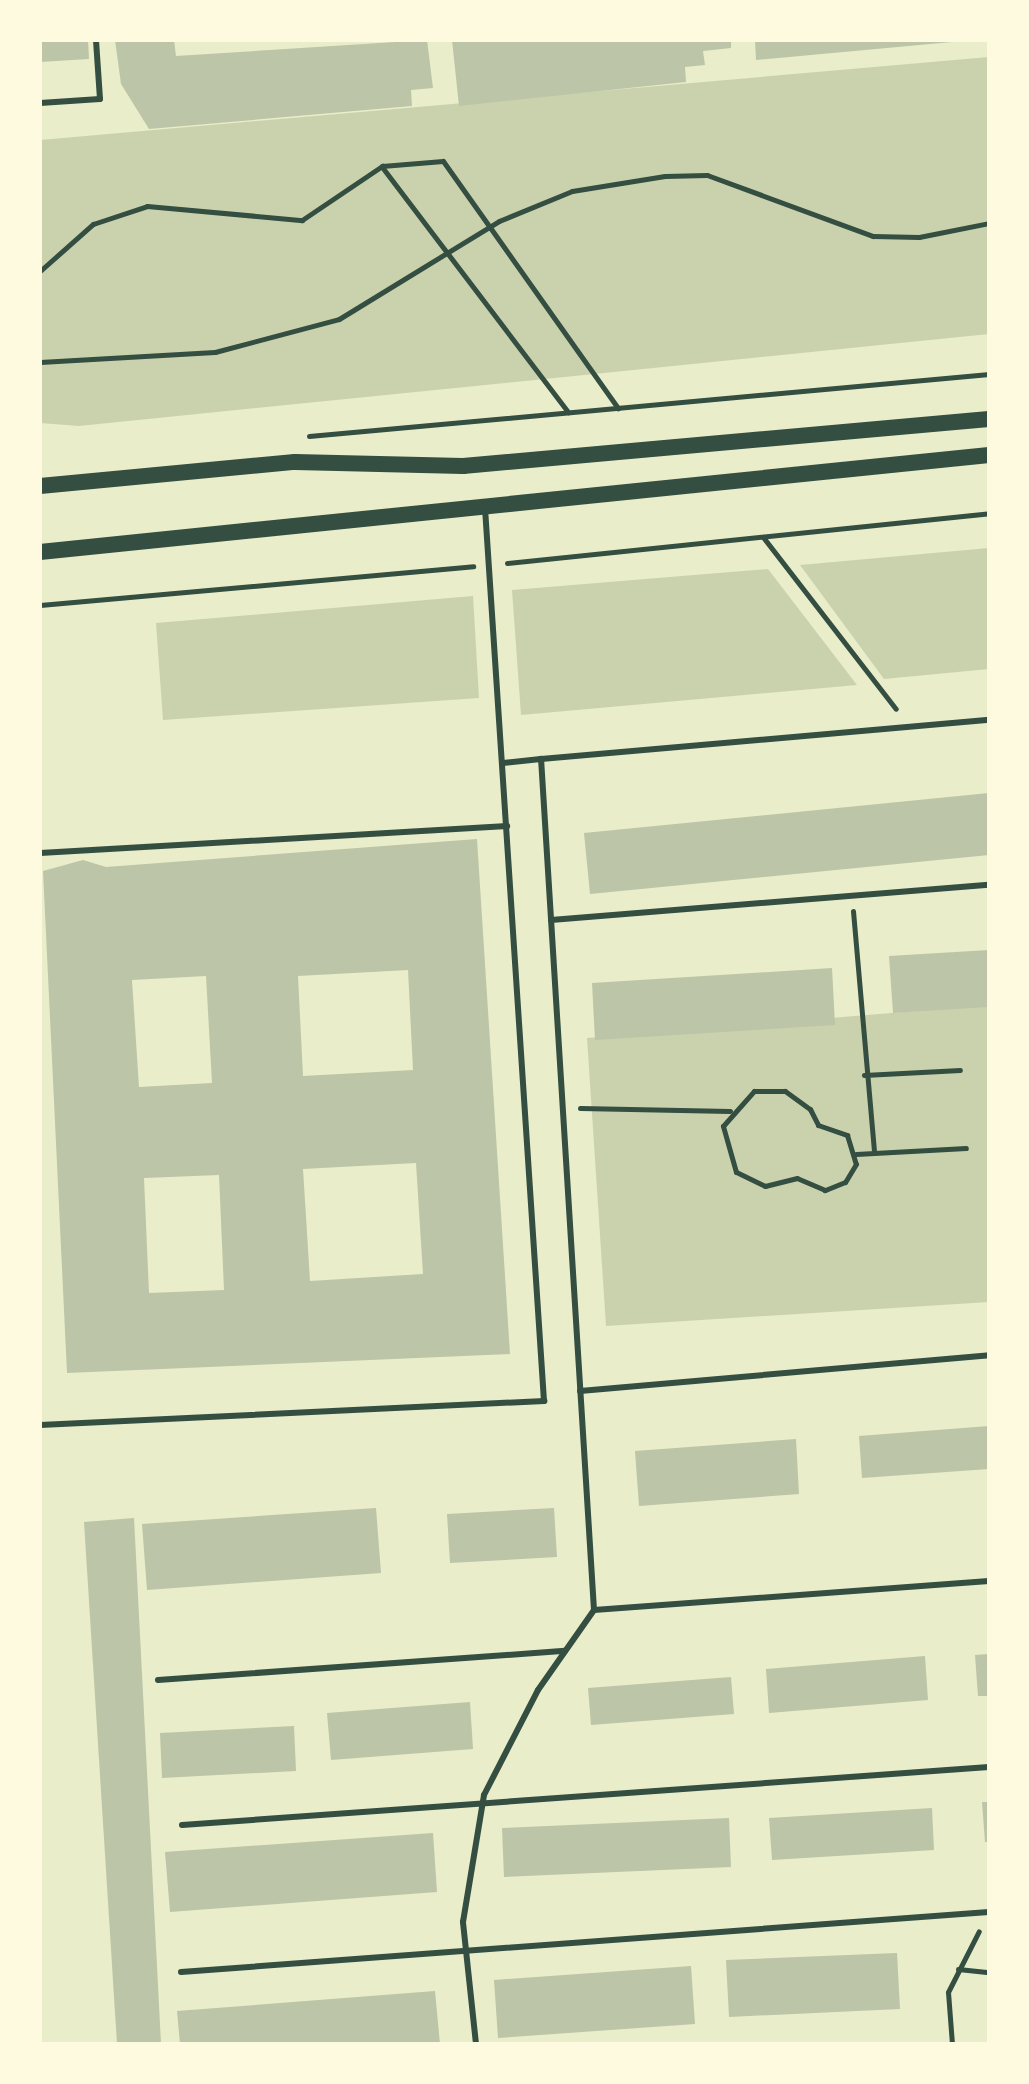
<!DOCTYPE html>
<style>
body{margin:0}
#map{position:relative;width:1029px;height:2084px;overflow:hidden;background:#e9edc9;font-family:"Golos Text",sans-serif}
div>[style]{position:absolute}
.green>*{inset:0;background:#cad2ad}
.building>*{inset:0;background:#bcc5a7}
.path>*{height:5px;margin:-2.5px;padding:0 2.5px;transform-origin:2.5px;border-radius:2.5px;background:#344e41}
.service>*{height:6px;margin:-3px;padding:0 3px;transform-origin:3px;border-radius:3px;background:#344e41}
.secondary>*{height:16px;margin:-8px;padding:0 8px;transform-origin:8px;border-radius:8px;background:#344e41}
span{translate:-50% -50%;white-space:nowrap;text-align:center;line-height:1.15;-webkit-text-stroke:6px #fefae0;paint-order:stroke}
.frame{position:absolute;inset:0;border:42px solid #fefae0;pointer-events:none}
</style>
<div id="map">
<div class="green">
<div style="clip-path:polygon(989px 57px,989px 334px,79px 426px,40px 423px,40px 140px)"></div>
<div style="clip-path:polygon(989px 548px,989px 669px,884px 679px,800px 565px)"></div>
<div style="clip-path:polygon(768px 569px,857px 685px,521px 715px,512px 590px)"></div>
<div style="clip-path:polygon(473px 596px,479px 698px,163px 720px,156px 623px)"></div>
<div style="clip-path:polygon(989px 1005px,989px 1302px,606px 1326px,587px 1038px)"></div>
</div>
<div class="building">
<div style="clip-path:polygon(40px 40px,88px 40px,89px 59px,40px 62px)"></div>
<div style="clip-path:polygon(115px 40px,174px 40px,176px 56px,427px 40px,433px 88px,411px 90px,412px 106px,149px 129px,121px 84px)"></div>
<div style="clip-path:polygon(452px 40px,731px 40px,731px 48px,703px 51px,705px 65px,685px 67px,686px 82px,459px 106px)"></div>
<div style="clip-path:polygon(755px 40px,952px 40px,952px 42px,756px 60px)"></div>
<div style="clip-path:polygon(989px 793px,989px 855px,590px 894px,584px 833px)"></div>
<div style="clip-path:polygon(evenodd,477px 839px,510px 1354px,67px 1373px,43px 871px,83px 860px,106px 867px,477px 839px,408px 970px,413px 1070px,303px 1076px,298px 976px,408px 970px,477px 839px,206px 976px,212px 1083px,139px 1087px,132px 980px,206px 976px,477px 839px,416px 1163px,423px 1274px,310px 1281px,303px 1169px,416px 1163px,477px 839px,219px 1175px,224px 1290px,149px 1293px,144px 1178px,219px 1175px)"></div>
<div style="clip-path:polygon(989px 950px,989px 1007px,893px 1013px,889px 956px)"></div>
<div style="clip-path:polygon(832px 968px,835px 1025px,595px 1040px,592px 983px)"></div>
<div style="clip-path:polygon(989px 1426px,989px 1469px,862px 1478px,859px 1436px)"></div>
<div style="clip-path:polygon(796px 1439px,799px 1494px,639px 1506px,635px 1451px)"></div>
<div style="clip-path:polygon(376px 1508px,381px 1573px,147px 1590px,142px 1524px)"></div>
<div style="clip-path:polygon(554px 1508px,557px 1557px,450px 1563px,447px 1514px)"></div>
<div style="clip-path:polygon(134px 1518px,161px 2044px,117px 2044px,84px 1522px)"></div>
<div style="clip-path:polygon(989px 1654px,989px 1696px,978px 1696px,975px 1655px)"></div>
<div style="clip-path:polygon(925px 1656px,928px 1700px,769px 1713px,766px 1669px)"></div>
<div style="clip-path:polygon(731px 1677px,734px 1714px,591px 1725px,588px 1688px)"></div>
<div style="clip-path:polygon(470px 1702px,473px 1749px,331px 1760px,327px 1713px)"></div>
<div style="clip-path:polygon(294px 1726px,296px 1771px,162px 1778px,160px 1733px)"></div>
<div style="clip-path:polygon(982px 1802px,989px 1802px,989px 1842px,985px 1842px)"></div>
<div style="clip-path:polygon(932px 1808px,934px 1850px,772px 1860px,769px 1818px)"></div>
<div style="clip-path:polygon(729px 1818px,731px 1867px,504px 1877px,502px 1828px)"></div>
<div style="clip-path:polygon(433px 1833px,437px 1892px,170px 1912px,165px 1852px)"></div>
<div style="clip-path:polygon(897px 1953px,900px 2009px,729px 2017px,726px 1960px)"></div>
<div style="clip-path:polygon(691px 1966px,695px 2024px,498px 2038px,494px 1980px)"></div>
<div style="clip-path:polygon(435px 1991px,440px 2044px,180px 2044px,177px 2011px)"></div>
</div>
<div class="path">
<div style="left:382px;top:167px;width:308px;rotate:52.8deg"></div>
<div style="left:40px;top:271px;width:71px;rotate:-41.6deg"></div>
<div style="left:93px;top:224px;width:57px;rotate:-18.4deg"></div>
<div style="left:147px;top:206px;width:156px;rotate:5.2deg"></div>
<div style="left:302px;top:220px;width:97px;rotate:-34deg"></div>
<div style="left:382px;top:166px;width:61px;rotate:-4.7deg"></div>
<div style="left:443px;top:161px;width:303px;rotate:54.7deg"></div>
<div style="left:40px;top:362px;width:175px;rotate:-3.3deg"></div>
<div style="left:215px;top:352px;width:128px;rotate:-14.9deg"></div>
<div style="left:339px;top:319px;width:188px;rotate:-31.5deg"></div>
<div style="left:499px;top:221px;width:79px;rotate:-22.3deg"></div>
<div style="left:572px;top:191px;width:94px;rotate:-9.2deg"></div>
<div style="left:665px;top:176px;width:42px;rotate:-1.4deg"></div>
<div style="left:707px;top:175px;width:177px;rotate:20.2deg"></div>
<div style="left:873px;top:236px;width:46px;rotate:1.2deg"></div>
<div style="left:919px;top:237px;width:71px;rotate:-11.3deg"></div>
<div style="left:309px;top:436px;width:683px;rotate:-5.21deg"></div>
<div style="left:763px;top:537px;width:217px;rotate:52.3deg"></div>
<div style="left:507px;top:563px;width:485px;rotate:-5.9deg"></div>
<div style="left:40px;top:605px;width:435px;rotate:-5.1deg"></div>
<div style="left:853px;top:911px;width:243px;rotate:85deg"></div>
<div style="left:864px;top:1075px;width:96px;rotate:-3deg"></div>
<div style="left:754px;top:1091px;width:31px"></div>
<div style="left:785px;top:1091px;width:31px;rotate:36deg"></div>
<div style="left:810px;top:1109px;width:18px;rotate:63deg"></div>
<div style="left:818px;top:1125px;width:31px;rotate:19deg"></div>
<div style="left:847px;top:1135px;width:30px;rotate:73deg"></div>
<div style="left:856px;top:1164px;width:21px;rotate:121deg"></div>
<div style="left:845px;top:1182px;width:22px;rotate:158deg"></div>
<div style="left:825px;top:1190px;width:30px;rotate:-157deg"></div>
<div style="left:797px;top:1178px;width:33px;rotate:166deg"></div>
<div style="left:765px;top:1186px;width:32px;rotate:-154deg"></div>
<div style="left:736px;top:1172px;width:48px;rotate:-105.8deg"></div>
<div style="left:723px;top:1126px;width:47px;rotate:-48.5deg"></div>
<div style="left:580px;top:1108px;width:150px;rotate:1.1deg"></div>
<div style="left:856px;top:1154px;width:110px;rotate:-3.1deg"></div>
<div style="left:958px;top:1969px;width:31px;rotate:6deg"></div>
<div style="left:952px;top:2044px;width:52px;rotate:-94.4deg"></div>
<div style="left:948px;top:1992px;width:68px;rotate:-63.1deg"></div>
</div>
<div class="service">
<div style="left:40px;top:103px;width:60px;rotate:-3.8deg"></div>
<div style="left:100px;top:99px;width:59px;rotate:-93.9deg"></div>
<div style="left:503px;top:763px;width:38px;rotate:-6deg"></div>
<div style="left:40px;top:853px;width:468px;rotate:-3.3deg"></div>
<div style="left:551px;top:920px;width:439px;rotate:-4.6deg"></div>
<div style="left:580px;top:1391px;width:411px;rotate:-5deg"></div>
<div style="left:40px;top:1425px;width:505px;rotate:-2.73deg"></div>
<div style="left:544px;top:1401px;width:896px;rotate:-93.78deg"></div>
<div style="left:594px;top:1610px;width:853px;rotate:-93.56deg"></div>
<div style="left:541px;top:759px;width:450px;rotate:-5deg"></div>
<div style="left:158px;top:1680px;width:408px;rotate:-4.1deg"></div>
<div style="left:182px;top:1825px;width:809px;rotate:-4.11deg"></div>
<div style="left:181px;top:1972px;width:810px;rotate:-4.25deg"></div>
<div style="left:476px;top:2044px;width:123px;rotate:-96.1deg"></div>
<div style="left:463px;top:1922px;width:129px;rotate:-80.6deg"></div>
<div style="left:484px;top:1795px;width:118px;rotate:-62.8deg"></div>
<div style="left:538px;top:1690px;width:98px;rotate:-55deg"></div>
<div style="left:594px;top:1610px;width:396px;rotate:-4.2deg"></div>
</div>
<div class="secondary">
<div style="left:40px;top:486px;width:256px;rotate:-5.4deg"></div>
<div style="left:295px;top:462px;width:168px;rotate:1.4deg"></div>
<div style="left:463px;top:466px;width:528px;rotate:-5.11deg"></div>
<div style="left:40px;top:552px;width:954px;rotate:-5.84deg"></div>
</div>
<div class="frame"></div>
</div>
